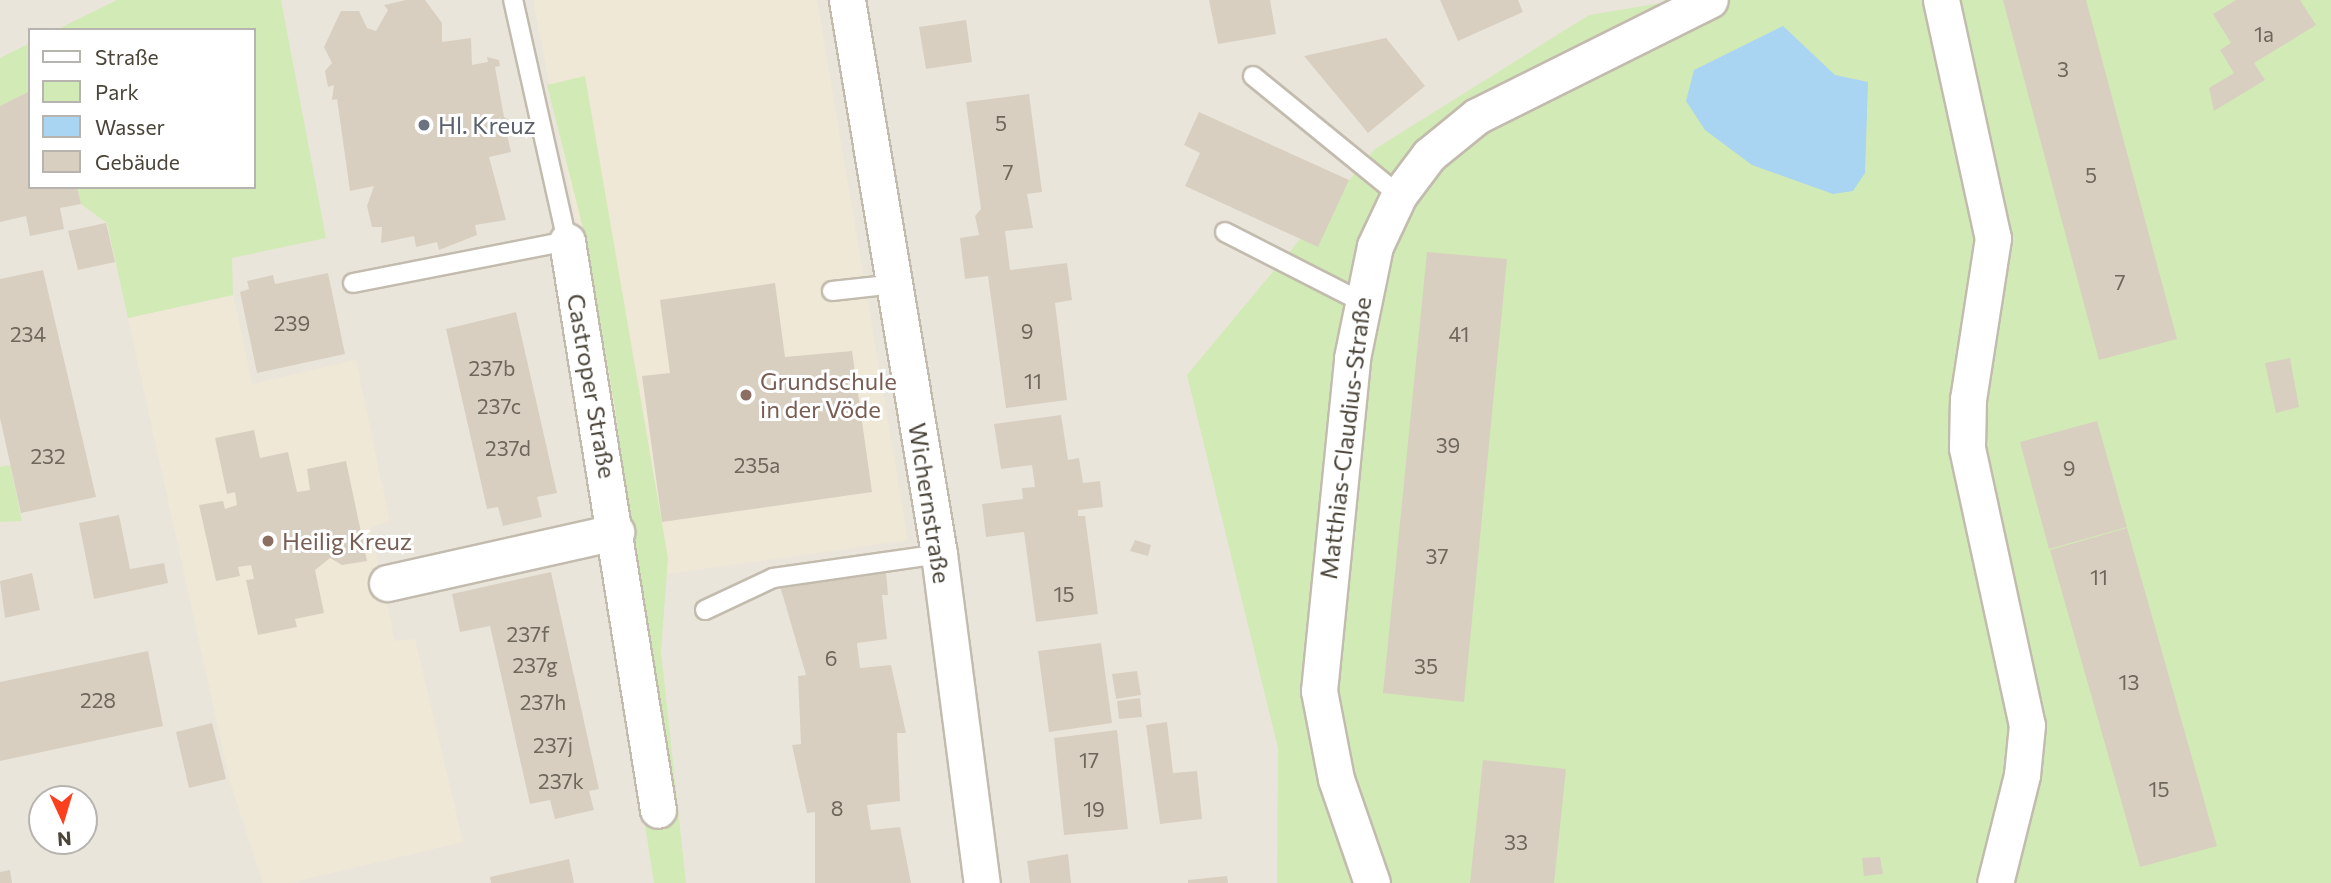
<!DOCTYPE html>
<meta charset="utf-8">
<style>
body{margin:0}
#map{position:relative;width:2331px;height:883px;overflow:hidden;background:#f6f3ec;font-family:Commissioner,sans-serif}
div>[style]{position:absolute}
.residential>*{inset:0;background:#eae5da}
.education>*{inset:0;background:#efe8d6}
.green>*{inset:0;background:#d2eab5}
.water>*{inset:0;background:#a9d4f2}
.building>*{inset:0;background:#d8cfc1}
.roads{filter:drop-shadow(2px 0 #c2bbae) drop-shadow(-2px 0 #c2bbae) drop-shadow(0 2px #c2bbae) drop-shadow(0 -2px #c2bbae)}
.service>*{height:18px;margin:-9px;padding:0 9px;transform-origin:9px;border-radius:9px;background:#fff}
.minor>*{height:35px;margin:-17.5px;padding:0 17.5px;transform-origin:17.5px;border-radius:17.5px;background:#fff}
.dots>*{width:19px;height:19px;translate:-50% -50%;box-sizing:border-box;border:4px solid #fff;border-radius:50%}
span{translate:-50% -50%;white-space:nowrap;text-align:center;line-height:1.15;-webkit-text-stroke:6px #fff;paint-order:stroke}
.number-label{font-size:21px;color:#6e675b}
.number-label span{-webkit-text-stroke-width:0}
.worship-label{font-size:24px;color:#5b616d}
.left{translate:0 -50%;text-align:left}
.education-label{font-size:24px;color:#785e54}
.street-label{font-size:24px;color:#4b4439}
.legend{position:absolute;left:28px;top:28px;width:228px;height:161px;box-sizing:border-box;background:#fff;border:2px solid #b7b4b0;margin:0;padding:9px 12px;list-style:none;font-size:21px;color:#4b4439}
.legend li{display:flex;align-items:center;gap:14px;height:35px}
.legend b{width:35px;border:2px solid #b7b4b0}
.north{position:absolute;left:28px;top:785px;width:70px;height:70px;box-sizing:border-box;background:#fff;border:2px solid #b7b4b0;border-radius:50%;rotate:176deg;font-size:19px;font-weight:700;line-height:28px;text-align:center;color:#4b4439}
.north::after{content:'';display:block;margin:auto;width:24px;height:32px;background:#fc3f1d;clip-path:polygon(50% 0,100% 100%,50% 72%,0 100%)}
</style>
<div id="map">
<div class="residential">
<div style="clip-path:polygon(evenodd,0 0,2331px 0,2331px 883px,0 883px,0 0,30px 30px,254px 30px,254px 187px,30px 187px,30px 30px,0 0,42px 799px,84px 799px,84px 841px,42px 841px,42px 799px)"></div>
</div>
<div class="education">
<div style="clip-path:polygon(533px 0,817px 0,908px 540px,645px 577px)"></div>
<div style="clip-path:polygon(233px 295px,252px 384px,356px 360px,390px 522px,370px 527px,395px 641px,415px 639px,463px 842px,289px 883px,263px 883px,230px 782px,128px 318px)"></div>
</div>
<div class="green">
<div style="clip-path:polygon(117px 0,281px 0,326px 238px,232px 258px,233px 295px,128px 318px,107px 223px,81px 204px,77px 187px,254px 187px,254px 30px,56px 30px)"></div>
<div style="clip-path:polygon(1679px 0,2331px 0,2331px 883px,1277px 883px,1278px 748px,1187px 375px,1375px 149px,1589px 15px)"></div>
<div style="clip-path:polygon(30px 43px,30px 91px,0 106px,0 58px)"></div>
<div style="clip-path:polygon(585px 76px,668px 558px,661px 652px,686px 883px,654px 883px,643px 812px,667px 807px,615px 408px,586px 240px,547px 85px)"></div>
<div style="clip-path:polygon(10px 465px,22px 521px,0 522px,0 467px)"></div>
</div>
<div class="water">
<div style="clip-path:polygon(1783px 26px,1835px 75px,1868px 82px,1865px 173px,1853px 191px,1833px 194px,1752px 165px,1705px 130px,1686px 101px,1694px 70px)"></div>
</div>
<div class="building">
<div style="clip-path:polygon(406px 0,425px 0,442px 23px,442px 42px,471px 38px,472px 65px,488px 62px,487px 57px,499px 60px,500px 66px,495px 67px,504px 117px,511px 121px,506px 129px,511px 152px,489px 157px,506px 220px,475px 225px,477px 235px,439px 250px,437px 242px,416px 247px,414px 236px,381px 243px,382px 227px,372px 227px,367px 206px,374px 186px,350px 191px,337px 99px,332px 100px,334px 85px,328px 87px,325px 71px,332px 63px,324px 47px,341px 11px,359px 11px,367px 28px,376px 31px,388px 10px,384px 5px)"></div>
<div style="clip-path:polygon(1209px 0,1270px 0,1276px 34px,1218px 44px)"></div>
<div style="clip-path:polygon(1440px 0,1518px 0,1523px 12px,1458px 41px)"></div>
<div style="clip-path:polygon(2003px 0,2086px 0,2177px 339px,2099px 360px)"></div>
<div style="clip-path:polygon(2236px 0,2300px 0,2316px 25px,2254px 63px,2265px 80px,2214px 111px,2209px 88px,2234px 73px,2220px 50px,2231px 43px,2213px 14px)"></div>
<div style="clip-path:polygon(966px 20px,972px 62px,926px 69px,919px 27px)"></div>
<div style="clip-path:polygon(1386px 38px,1425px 86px,1368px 133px,1304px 56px)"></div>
<div style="clip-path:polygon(30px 91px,30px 187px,77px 187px,81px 204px,60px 208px,64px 229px,30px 236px,26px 216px,0 222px,0 106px)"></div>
<div style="clip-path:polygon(1029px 94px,1042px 192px,1027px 194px,1033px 228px,1005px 231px,1010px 270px,1067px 263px,1072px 300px,1055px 303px,1067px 400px,1006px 408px,988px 276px,965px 279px,960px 238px,979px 235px,975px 216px,981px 209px,966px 102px)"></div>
<div style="clip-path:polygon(1199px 112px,1349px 180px,1318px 247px,1185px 186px,1200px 153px,1184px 145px)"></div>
<div style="clip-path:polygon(106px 223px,115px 262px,78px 270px,68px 231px)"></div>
<div style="clip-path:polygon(1427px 252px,1507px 259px,1464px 702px,1383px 693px)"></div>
<div style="clip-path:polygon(43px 270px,96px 497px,21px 513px,0 418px,0 279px)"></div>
<div style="clip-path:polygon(328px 273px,345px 354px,257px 373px,240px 292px,249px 289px,247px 281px,273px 275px,275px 284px)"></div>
<div style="clip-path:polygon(775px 283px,785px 357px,852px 351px,872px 492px,662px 522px,642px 376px,670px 373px,660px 300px)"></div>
<div style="clip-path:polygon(516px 312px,557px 493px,537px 497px,542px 517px,503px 526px,498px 507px,487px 509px,446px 329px)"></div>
<div style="clip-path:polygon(2290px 358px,2299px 407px,2276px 413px,2265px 363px)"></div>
<div style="clip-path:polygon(1061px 415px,1068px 460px,1079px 458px,1083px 483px,1100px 481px,1103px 507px,1078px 510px,1078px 516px,1085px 516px,1098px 614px,1036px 622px,1024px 532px,986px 537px,982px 504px,1023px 499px,1022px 488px,1035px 487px,1032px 465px,1001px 469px,994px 424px)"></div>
<div style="clip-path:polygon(2097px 421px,2127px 527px,2049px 549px,2020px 442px)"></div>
<div style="clip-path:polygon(254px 430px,260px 458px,288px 452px,297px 492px,310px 490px,307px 469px,346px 461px,367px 561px,342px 565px,330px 558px,315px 570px,324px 613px,295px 619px,297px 627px,258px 635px,246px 580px,254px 579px,251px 565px,238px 567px,240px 576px,216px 581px,199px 505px,223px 501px,225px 509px,237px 505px,235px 492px,227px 494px,215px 438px)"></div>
<div style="clip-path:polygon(119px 515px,130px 569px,164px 563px,168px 583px,94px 599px,79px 523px)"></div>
<div style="clip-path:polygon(2127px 528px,2217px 846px,2140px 867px,2050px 550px)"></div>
<div style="clip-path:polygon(1135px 540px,1151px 545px,1148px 556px,1130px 551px)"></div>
<div style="clip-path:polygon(551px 572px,599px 789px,589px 791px,594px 810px,555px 819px,550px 800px,530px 804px,490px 626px,460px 632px,452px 594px)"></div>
<div style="clip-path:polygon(886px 572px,888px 595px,882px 595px,887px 639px,857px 643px,860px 668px,891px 665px,906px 733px,897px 733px,900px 801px,867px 805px,871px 830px,900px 827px,911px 883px,815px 883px,815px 812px,807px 813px,792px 745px,801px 744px,798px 676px,806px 675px,780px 586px)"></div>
<div style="clip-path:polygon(32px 573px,40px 610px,5px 618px,0 581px)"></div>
<div style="clip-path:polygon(1101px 643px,1112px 723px,1049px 732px,1038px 651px)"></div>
<div style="clip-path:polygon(148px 651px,163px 726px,0 761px,0 682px)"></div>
<div style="clip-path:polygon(1137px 671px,1141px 695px,1116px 699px,1112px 674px)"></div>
<div style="clip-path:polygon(1140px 698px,1142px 717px,1119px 719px,1117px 701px)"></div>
<div style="clip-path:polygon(1167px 722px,1173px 773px,1197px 771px,1202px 819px,1160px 824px,1146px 725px)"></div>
<div style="clip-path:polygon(212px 723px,226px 779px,189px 788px,176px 732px)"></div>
<div style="clip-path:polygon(1117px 730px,1128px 829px,1064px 835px,1054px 738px)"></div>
<div style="clip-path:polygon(1483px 760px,1566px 769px,1554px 883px,1470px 883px)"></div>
<div style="clip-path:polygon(1068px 854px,1071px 883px,1030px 883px,1027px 861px)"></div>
<div style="clip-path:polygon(1880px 857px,1883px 874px,1864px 876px,1862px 858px)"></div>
<div style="clip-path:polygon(569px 859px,574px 883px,491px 883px,490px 877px)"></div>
<div style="clip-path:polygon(10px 870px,12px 883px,0 883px,0 872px)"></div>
<div style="clip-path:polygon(1227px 876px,1228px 883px,1188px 883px,1188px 880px)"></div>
</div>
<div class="roads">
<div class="service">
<div style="left:1253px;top:76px;width:188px;rotate:39.2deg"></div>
<div style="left:1225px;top:232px;width:152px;rotate:27.1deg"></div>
<div style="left:353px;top:283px;width:218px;rotate:-11.1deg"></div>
<div style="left:567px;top:241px;width:247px;rotate:-102.6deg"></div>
<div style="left:832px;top:291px;width:63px;rotate:-6.3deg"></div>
<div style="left:705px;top:610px;width:75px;rotate:-25.2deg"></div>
<div style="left:773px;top:578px;width:168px;rotate:-8.2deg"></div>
</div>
<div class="minor">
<div style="left:847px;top:0;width:562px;rotate:80.57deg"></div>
<div style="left:939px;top:554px;width:332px;rotate:82.6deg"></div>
<div style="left:1941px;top:0;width:244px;rotate:77.7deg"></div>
<div style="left:1993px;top:238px;width:163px;rotate:98.8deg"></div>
<div style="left:1968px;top:399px;width:49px;rotate:91.2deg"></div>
<div style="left:1967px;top:448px;width:283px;rotate:77.8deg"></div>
<div style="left:2027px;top:725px;width:50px;rotate:95.7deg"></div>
<div style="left:2022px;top:775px;width:111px;rotate:104deg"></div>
<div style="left:567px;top:241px;width:576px;rotate:80.91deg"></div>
<div style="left:387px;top:583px;width:235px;rotate:-12.6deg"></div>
<div style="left:1372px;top:883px;width:110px;rotate:-109.1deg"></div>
<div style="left:1336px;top:779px;width:90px;rotate:-100.9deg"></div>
<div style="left:1319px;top:691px;width:335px;rotate:-84.3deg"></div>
<div style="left:1352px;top:358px;width:114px;rotate:-78.4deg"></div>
<div style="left:1375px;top:246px;width:56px;rotate:-64.8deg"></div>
<div style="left:1399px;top:195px;width:50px;rotate:-53.1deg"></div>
<div style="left:1429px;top:155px;width:62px;rotate:-39.1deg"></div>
<div style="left:1477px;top:116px;width:260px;rotate:-26.5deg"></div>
</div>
</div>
<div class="dots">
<div style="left:424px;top:125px;background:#6b7280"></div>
<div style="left:746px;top:395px;background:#8d6e63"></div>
<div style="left:268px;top:541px;background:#8d6e63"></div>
</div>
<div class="number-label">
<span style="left:2264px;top:34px">1a</span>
<span style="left:2063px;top:69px">3</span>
<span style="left:1001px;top:123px">5</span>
<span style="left:1008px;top:172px">7</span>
<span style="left:2091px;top:175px">5</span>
<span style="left:2120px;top:282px">7</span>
<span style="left:292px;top:323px">239</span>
<span style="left:1027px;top:331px">9</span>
<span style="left:28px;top:334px">234</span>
<span style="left:1459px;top:334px">41</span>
<span style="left:492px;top:368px">237b</span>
<span style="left:1033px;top:381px">11</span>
<span style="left:499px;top:406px">237c</span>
<span style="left:1448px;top:445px">39</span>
<span style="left:508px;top:448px">237d</span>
<span style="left:48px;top:456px">232</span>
<span style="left:757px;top:465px">235a</span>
<span style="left:2069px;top:468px">9</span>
<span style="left:1437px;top:556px">37</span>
<span style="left:2099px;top:577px">11</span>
<span style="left:1064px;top:594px">15</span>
<span style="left:528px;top:634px">237f</span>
<span style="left:831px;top:658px">6</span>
<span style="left:535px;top:665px">237g</span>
<span style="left:1426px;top:666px">35</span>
<span style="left:2129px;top:682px">13</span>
<span style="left:98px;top:700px">228</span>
<span style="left:543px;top:702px">237h</span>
<span style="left:553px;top:745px">237j</span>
<span style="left:1089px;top:760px">17</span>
<span style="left:561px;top:781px">237k</span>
<span style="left:2159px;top:789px">15</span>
<span style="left:837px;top:808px">8</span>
<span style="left:1094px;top:809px">19</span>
<span style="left:1516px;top:842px">33</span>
</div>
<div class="worship-label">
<span class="left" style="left:438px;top:125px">Hl. Kreuz</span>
</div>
<div class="education-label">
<span class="left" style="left:760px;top:395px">Grundschule<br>in der Vöde</span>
<span class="left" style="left:282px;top:541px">Heilig Kreuz</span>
</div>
<div class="street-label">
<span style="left:592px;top:386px;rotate:80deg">Castroper Straße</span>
<span style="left:1345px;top:438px;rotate:-83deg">Matthias-Claudius-Straße</span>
<span style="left:930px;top:503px;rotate:81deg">Wichernstraße</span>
</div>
<ul class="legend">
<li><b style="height:9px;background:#fff"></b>Straße</li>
<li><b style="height:19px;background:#d2eab5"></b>Park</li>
<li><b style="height:19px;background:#a9d4f2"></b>Wasser</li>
<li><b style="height:19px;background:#d8cfc1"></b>Gebäude</li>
</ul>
<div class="north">N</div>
</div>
